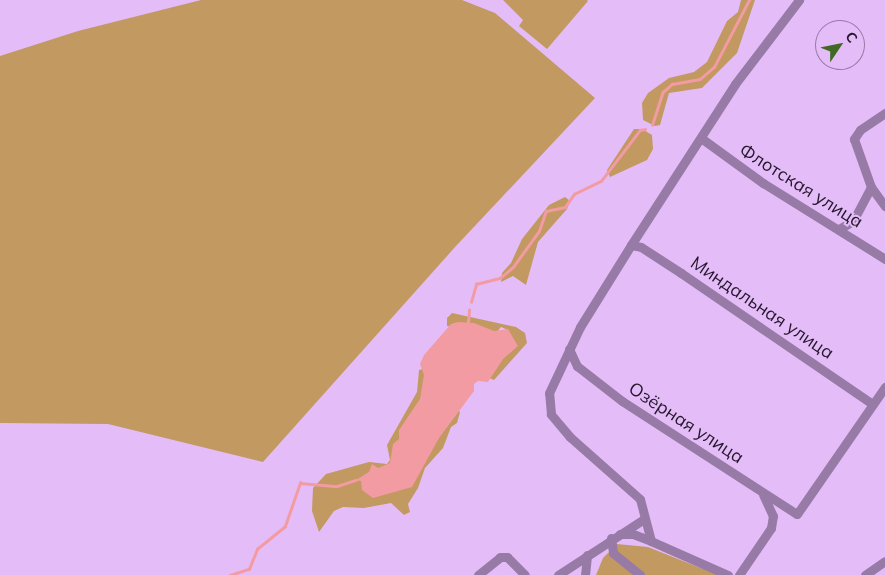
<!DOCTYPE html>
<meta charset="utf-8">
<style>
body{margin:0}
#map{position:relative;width:885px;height:575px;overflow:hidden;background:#e4bdf8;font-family:Mulish,sans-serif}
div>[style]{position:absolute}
.green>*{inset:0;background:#c29961}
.water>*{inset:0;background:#f29ba2}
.stream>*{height:2.5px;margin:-1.25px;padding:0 1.25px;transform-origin:1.25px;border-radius:1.25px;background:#f29ba2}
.minor>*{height:9px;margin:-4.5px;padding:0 4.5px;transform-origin:4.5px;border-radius:4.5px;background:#987aa7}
span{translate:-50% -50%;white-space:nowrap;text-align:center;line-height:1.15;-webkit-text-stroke:4px #e4bdf8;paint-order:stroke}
.street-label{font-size:18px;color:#25162c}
.north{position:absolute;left:815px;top:20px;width:50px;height:50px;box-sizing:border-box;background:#e4bdf8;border:1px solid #987aa6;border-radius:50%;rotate:56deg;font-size:14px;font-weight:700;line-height:20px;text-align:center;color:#25162c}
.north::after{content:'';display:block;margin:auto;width:18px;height:22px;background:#416924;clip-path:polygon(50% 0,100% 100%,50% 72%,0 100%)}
</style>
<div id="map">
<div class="green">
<div style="clip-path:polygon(201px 0,462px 0,495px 13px,595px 98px,456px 246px,263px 462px,108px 424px,0 423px,0 56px,78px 31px)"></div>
<div style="clip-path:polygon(503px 0,587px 0,588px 1px,547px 49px,519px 26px,523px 20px)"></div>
<div style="clip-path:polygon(741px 0,755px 0,737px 53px,702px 88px,669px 93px,660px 125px,655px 126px,643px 120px,642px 103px,648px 93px,669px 78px,694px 72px,707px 62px,727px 21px,738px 12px)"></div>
<div style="clip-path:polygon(634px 129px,642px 129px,652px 135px,653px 149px,647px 160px,610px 177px,607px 170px)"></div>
<div style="clip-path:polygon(565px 197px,570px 201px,567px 209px,538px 242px,526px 285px,513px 276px,501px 282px,502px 273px,511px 263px,522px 239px,549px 205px)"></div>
<div style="clip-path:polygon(452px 313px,516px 327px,525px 333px,527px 343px,494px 380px,489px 378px,508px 330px,501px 327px,496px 333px,447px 326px,447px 318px)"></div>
<div style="clip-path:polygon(423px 369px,427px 376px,424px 396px,413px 410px,406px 429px,401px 431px,402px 441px,397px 447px,393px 466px,384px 476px,369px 474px,365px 481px,366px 490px,381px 493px,380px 485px,384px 481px,408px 474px,416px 465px,424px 464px,434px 441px,457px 409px,460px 412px,457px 423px,451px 427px,443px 448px,425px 468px,418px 488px,408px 504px,410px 512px,404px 515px,391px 503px,364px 508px,343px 507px,334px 511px,319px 532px,312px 511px,313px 488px,326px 474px,369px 462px,387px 464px,390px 460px,387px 445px,417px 392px,419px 370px)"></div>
<div style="clip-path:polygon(617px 544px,648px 547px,718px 575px,596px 575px,603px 558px)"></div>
</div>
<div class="water">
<div style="clip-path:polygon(458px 322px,474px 323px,494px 331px,508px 329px,518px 346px,503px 359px,488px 382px,478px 381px,474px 384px,474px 391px,439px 438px,412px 487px,373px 498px,362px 490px,361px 481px,356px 480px,369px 472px,372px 464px,378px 468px,390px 463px,393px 444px,399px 439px,399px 430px,420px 399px,424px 375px,420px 364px,424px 355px,451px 324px)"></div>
</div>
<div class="stream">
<div style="left:652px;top:125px;width:35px;rotate:-72deg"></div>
<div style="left:663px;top:92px;width:12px;rotate:-42deg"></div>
<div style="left:672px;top:84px;width:28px;rotate:-10deg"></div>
<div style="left:700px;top:79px;width:18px;rotate:-41deg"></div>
<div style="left:714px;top:67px;width:76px;rotate:-62.4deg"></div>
<div style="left:471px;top:302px;width:19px;rotate:-74deg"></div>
<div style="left:476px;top:284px;width:25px;rotate:-14deg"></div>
<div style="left:500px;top:278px;width:17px;rotate:-40deg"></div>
<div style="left:513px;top:267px;width:44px;rotate:-54.2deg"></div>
<div style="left:539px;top:231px;width:21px;rotate:-71deg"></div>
<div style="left:546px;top:211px;width:19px;rotate:-12deg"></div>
<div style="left:565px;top:207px;width:16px;rotate:-55deg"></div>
<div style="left:574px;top:194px;width:30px;rotate:-26deg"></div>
<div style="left:601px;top:181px;width:64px;rotate:-52.6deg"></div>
<div style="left:640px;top:130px;width:5px;rotate:-11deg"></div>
<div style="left:468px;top:322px;width:12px;rotate:-85deg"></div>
<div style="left:230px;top:575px;width:20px;rotate:-18deg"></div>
<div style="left:249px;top:569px;width:22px;rotate:-68deg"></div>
<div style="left:257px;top:549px;width:36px;rotate:-39deg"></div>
<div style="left:285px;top:526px;width:46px;rotate:-70.8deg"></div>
<div style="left:300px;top:483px;width:37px;rotate:5deg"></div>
<div style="left:337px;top:486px;width:20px;rotate:-18deg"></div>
</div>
<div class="minor">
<div style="left:885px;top:113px;width:30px;rotate:146deg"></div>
<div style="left:860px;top:130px;width:11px;rotate:124deg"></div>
<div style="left:854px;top:139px;width:51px;rotate:70.5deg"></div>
<div style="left:871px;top:187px;width:24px;rotate:54deg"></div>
<div style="left:701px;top:138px;width:77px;rotate:36deg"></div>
<div style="left:763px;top:183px;width:144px;rotate:31.9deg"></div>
<div style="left:839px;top:229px;width:16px;rotate:-30deg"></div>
<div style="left:853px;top:221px;width:38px;rotate:-62deg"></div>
<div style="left:631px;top:245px;width:10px;rotate:11deg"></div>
<div style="left:641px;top:247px;width:48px;rotate:33deg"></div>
<div style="left:681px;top:273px;width:232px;rotate:34.4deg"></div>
<div style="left:569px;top:349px;width:19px;rotate:65deg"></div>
<div style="left:577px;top:366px;width:57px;rotate:37.9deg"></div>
<div style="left:622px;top:401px;width:208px;rotate:32.9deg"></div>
<div style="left:797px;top:514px;width:155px;rotate:-55.3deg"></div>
<div style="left:620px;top:534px;width:13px"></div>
<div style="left:633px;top:534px;width:19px;rotate:21deg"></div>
<div style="left:611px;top:538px;width:15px;rotate:82deg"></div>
<div style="left:613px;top:553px;width:35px;rotate:39deg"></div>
<div style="left:478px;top:575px;width:28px;rotate:-39deg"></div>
<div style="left:500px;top:557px;width:7px"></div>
<div style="left:507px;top:557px;width:25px;rotate:45deg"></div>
<div style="left:558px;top:575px;width:103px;rotate:-33.1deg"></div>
<div style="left:585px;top:575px;width:20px;rotate:-84deg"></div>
<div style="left:728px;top:575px;width:84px;rotate:-156.2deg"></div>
<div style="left:651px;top:541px;width:43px;rotate:-104.7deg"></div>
<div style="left:640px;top:499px;width:94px;rotate:-138.5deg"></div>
<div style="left:570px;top:437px;width:30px;rotate:-130deg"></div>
<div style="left:551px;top:414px;width:21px;rotate:-95deg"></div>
<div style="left:549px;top:393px;width:73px;rotate:-64.8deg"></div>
<div style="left:580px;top:327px;width:97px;rotate:-58.1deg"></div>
<div style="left:631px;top:245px;width:192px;rotate:-57.1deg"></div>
<div style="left:735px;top:84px;width:106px;rotate:-52.7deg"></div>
<div style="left:739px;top:575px;width:57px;rotate:-55.8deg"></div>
<div style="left:771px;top:528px;width:12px;rotate:-81deg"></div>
<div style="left:773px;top:516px;width:23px;rotate:-115deg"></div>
<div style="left:865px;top:575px;width:24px;rotate:-35deg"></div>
</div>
<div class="street-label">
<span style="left:801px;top:186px;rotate:32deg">Флотская улица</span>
<span style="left:762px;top:308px;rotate:34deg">Миндальная улица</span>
<span style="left:686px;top:423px;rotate:33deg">Озёрная улица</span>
</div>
<div class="north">С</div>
</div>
